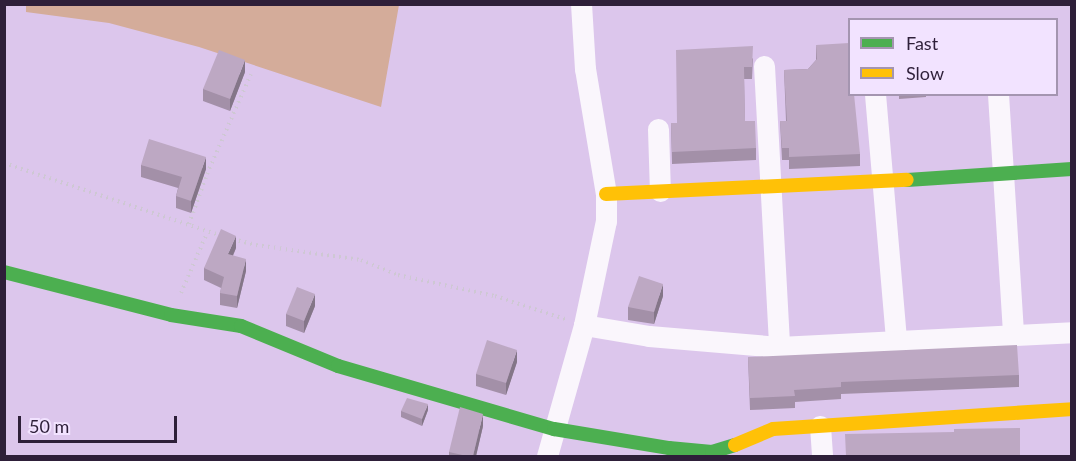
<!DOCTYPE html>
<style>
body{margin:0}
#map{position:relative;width:1076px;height:461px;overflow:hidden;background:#dcc6ec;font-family:Lato,sans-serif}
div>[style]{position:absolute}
.green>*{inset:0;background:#d4ac9a}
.path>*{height:4px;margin-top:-2px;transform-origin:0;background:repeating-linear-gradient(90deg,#cec8d3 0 1.5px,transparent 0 6px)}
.street>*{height:21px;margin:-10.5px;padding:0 10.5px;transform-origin:10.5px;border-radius:10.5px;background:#faf6fc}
.fast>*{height:14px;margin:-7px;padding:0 7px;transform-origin:7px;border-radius:7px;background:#4caf50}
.slow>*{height:14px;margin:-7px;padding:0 7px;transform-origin:7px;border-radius:7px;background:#ffc107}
.wall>*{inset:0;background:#a390a8}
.shaded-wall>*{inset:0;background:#847688}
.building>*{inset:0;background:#bda8c3}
span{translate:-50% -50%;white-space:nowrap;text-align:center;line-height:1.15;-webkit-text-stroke:4.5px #f2e3ff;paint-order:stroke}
.frame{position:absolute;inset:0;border:6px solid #2e1f39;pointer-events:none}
.legend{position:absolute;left:848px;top:18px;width:210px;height:78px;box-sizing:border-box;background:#f2e3ff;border:2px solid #a495b0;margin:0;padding:8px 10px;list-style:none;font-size:18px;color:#2e1f39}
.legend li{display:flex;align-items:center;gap:12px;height:30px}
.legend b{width:30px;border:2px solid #a495b0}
.scale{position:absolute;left:18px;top:416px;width:159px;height:27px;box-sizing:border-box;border:3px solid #2e1f39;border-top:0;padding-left:8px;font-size:18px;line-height:21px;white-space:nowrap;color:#2e1f39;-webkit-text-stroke:4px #f2e3ff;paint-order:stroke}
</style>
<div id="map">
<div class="green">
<div style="clip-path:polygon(26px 4px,399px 5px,381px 107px,199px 47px,109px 23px,26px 12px)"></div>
</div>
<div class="path">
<div style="left:4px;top:163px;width:230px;rotate:18.5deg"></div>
<div style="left:189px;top:224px;width:53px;rotate:-70.2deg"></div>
<div style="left:207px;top:174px;width:109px;rotate:-66.3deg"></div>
<div style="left:233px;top:239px;width:24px;rotate:15deg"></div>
<div style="left:256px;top:245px;width:106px;rotate:8.1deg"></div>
<div style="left:361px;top:260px;width:40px;rotate:22deg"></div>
<div style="left:398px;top:275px;width:99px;rotate:12.2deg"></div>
<div style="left:495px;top:296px;width:74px;rotate:18.2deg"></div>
<div style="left:181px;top:293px;width:65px;rotate:-66.6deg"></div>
</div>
<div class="street">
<div style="left:764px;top:66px;width:281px;rotate:86.9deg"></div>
<div style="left:875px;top:94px;width:248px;rotate:85.1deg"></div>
<div style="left:998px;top:94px;width:241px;rotate:86.4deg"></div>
<div style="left:658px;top:129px;width:62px;rotate:88.2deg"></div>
<div style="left:584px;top:325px;width:66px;rotate:9.6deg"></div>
<div style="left:649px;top:336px;width:130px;rotate:4.8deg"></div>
<div style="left:779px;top:347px;width:293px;rotate:-2.9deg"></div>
<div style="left:820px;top:426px;width:30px;rotate:86deg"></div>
<div style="left:547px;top:456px;width:136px;rotate:-74.2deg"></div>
<div style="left:584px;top:325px;width:106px;rotate:-78.1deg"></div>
<div style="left:606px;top:221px;width:27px;rotate:-90deg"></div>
<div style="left:606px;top:194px;width:127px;rotate:-99.5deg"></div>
<div style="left:585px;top:69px;width:65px;rotate:-93.5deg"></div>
</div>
<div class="fast">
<div style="left:907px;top:180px;width:165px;rotate:-3.8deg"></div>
<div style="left:4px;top:272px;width:172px;rotate:14.4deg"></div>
<div style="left:171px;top:315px;width:71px;rotate:8.9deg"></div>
<div style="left:241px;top:326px;width:105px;rotate:22.4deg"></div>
<div style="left:338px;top:366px;width:225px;rotate:16.3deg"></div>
<div style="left:554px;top:429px;width:117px;rotate:9.4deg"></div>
<div style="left:669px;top:448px;width:43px;rotate:5.3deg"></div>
<div style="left:712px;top:452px;width:24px;rotate:-17deg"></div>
</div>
<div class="slow">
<div style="left:606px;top:194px;width:301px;rotate:-2.7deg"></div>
<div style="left:735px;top:445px;width:41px;rotate:-22.8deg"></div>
<div style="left:773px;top:429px;width:300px;rotate:-3.8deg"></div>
</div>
<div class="wall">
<div style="clip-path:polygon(816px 45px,860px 154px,860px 166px,789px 169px,789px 160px,782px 160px,780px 121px,786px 121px,784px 70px,808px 69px,816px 60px)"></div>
<div style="clip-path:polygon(753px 58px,752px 79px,744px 79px,745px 121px,756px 148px,756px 160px,672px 164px,671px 123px,677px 123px)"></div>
<div style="clip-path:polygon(245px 72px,230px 111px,203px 101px,203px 89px)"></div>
<div style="clip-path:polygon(899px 94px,926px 94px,926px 97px,899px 99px)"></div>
<div style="clip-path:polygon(141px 165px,206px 169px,191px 213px,176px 208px,176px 196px,178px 188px,141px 177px)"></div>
<div style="clip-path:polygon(236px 248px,233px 256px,246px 271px,237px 308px,220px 305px,220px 293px,221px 288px,204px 280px,204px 268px)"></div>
<div style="clip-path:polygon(663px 296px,654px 324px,628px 320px,628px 307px)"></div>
<div style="clip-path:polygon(315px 306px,304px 333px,286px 326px,286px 314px)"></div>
<div style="clip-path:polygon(748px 357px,1019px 375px,1019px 387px,841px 394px,841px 399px,795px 402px,795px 408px,750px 410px)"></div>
<div style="clip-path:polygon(517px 362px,506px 395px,476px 386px,476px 374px)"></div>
<div style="clip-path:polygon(428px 410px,422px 426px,401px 417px,401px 411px)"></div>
<div style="clip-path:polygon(483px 426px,476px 456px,449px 456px,449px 452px)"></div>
</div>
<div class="shaded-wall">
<div style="clip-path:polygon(245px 60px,245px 72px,230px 111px,230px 99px)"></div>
<div style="clip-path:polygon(206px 157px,206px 169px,191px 213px,191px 201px)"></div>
<div style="clip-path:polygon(236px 236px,236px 248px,228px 266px,228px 254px)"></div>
<div style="clip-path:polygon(246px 259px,246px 271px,237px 308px,237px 296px)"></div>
<div style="clip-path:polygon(663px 284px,663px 296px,654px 324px,654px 312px)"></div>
<div style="clip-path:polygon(315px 294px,315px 306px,304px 333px,304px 321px)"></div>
<div style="clip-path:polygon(517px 350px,517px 362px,506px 395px,506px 383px)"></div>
<div style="clip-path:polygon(428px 404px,428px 410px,422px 426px,422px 419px)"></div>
<div style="clip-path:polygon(483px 414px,483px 426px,476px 456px,473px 456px)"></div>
</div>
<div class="building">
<div style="clip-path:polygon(849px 43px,849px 94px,854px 94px,860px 154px,789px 157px,789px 148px,782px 148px,780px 121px,787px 121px,784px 70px,808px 69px,817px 59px,816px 45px)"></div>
<div style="clip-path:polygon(753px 46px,752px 67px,744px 67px,745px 121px,755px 121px,756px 148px,672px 152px,671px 123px,677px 123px,676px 50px)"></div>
<div style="clip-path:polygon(219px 50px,245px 60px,230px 99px,203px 89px)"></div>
<div style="clip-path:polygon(149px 139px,206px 157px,191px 201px,176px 196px,182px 177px,141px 165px)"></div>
<div style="clip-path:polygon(221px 229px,236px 236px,228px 254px,246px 259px,237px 296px,220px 293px,224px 277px,204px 268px)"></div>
<div style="clip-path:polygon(639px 276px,663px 284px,654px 312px,628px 307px)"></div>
<div style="clip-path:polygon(297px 287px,315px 294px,304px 321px,286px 314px)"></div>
<div style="clip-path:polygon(487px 340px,517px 350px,506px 383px,476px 374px)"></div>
<div style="clip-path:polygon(1017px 345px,1019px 375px,841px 382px,841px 387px,794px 390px,795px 396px,750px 398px,748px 357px)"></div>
<div style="clip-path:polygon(407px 398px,428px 404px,422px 419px,401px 411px)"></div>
<div style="clip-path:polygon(460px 407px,483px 414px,473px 456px,467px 456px,449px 452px)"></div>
<div style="clip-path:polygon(1020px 428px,1020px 456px,846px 456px,845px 434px,954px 432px,954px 429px)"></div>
</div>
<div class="frame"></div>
<ul class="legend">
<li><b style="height:8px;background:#4caf50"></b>Fast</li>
<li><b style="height:8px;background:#ffc107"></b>Slow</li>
</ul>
<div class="scale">50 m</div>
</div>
